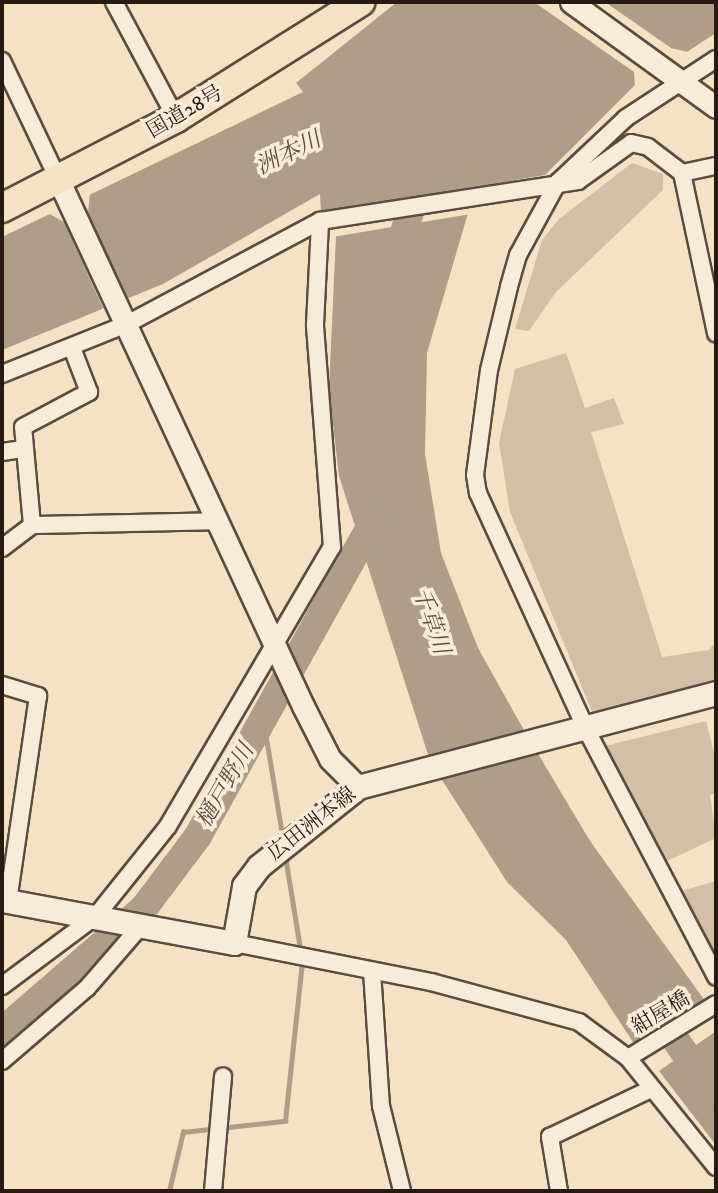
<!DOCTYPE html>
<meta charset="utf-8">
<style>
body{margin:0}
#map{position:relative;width:718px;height:1193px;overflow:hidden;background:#f5e1c4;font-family:"IM FELL DW Pica","Noto Serif JP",serif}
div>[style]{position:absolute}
.green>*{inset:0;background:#d2bfa6}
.water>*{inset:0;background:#af9d87}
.pier>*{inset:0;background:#f5e1c4}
.stream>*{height:4.5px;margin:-2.25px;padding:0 2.25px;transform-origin:2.25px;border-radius:2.25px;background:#af9d87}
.river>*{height:28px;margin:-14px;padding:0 14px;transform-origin:14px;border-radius:14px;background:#af9d87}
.roads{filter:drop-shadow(2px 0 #5b4c3e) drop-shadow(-2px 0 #5b4c3e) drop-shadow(0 2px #5b4c3e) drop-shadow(0 -2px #5b4c3e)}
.minor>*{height:16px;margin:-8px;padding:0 8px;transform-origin:8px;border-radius:8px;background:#f8ecd9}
.tertiary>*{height:21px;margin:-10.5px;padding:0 10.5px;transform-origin:10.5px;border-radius:10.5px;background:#f8ecd9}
.secondary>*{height:23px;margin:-11.5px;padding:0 11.5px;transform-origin:11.5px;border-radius:11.5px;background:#f8ecd9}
.trunk>*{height:28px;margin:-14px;padding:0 14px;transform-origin:14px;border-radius:14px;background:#f5e1c4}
span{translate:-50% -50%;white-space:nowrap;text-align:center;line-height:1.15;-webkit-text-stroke:7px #f8ecd9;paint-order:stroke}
.street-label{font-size:21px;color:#281a11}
.water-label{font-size:23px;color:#5e4e40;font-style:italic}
.frame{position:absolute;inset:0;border:4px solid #281a11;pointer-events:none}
</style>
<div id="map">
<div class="green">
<div style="clip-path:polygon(632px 163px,663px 174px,663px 190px,556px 292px,529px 331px,515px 329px,542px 240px,559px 219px)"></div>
<div style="clip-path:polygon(566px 353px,585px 408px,614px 398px,624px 424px,591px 432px,662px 657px,709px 650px,716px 641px,716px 693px,597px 724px,510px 512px,499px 443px,515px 369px)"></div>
<div style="clip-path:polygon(706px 721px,716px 761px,716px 793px,710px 795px,716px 838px,663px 863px,601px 747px)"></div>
<div style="clip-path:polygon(716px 881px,716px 954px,710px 955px,678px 892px)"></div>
</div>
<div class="water">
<div style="clip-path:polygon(397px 2px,716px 2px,716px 33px,634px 86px,545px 175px,321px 213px,320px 194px,163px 284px,2px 350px,2px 237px,303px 92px,296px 83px)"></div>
<div style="clip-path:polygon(468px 213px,427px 353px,425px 454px,441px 553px,478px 648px,525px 732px,590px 841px,708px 1005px,637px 1048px,566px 940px,507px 882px,430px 761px,339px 476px,329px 389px,336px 236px)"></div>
<div style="clip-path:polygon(716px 1031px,716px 1145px,659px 1071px)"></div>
</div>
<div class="pier">
<div style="clip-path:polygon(534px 2px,605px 2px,671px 48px,692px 53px,635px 90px,634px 72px)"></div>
<div style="clip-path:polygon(90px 193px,88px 213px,126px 298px,136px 300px,97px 316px,103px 308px,64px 222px,48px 213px)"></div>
<div style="clip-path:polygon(467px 210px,471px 214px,332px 237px,335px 233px)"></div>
</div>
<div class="stream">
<div style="left:264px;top:723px;width:117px;rotate:80.6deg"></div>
<div style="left:285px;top:853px;width:100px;rotate:80.8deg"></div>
<div style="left:169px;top:1191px;width:61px;rotate:-76.7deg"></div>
<div style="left:183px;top:1132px;width:103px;rotate:-6.2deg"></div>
<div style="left:285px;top:1121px;width:161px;rotate:-83.9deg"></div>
</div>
<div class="river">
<div style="left:396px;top:260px;width:85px;rotate:-73.7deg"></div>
<div style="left:654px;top:1009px;width:108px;rotate:55.1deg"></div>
<div style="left:2px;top:1031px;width:188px;rotate:-40.9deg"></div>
<div style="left:144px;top:908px;width:90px;rotate:-53.1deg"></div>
<div style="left:198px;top:836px;width:370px;rotate:-60.9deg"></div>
</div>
<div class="roads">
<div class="minor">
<div style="left:114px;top:2px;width:132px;rotate:61.9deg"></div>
<div style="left:716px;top:59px;width:108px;rotate:146.8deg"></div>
<div style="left:626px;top:118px;width:93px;rotate:136.7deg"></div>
<div style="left:558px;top:182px;width:83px;rotate:118.7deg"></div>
<div style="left:518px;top:255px;width:33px;rotate:106deg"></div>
<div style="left:509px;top:287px;width:85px;rotate:103.5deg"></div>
<div style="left:489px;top:370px;width:106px;rotate:97.6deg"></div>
<div style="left:475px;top:475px;width:18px;rotate:81deg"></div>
<div style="left:478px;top:493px;width:257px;rotate:65.4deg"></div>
<div style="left:585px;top:727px;width:282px;rotate:62.3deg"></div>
<div style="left:2px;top:61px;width:133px;rotate:64.6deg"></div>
<div style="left:682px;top:173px;width:35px;rotate:-12deg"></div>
<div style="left:2px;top:374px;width:135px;rotate:-21.8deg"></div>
<div style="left:127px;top:324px;width:219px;rotate:-28.1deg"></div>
<div style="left:320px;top:221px;width:261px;rotate:-8.8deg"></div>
<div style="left:578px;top:181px;width:65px;rotate:-35.6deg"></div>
<div style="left:631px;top:143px;width:17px;rotate:13deg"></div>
<div style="left:648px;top:147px;width:43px;rotate:37.4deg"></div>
<div style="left:682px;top:173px;width:164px;rotate:78deg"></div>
<div style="left:2px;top:452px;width:22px;rotate:-8deg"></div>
<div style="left:32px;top:525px;width:98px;rotate:-95.2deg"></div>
<div style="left:23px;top:427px;width:75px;rotate:-27.9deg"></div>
<div style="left:89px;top:392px;width:47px;rotate:-111.1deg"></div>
<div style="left:2px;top:548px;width:38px;rotate:-37deg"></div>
<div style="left:32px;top:525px;width:187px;rotate:-1.2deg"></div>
<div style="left:2px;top:685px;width:38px;rotate:17deg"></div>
<div style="left:38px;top:696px;width:207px;rotate:98.3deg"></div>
<div style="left:234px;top:943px;width:201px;rotate:11.2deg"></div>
<div style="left:431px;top:982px;width:153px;rotate:15.1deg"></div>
<div style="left:579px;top:1022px;width:61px;rotate:36.3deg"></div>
<div style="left:628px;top:1058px;width:140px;rotate:51.1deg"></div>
<div style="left:372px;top:971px;width:135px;rotate:86.2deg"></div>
<div style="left:381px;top:1106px;width:88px;rotate:76.1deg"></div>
<div style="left:2px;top:986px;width:117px;rotate:-36.7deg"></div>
<div style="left:96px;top:916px;width:115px;rotate:-51.3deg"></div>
<div style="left:168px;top:826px;width:324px;rotate:-59.6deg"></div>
<div style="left:332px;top:547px;width:223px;rotate:-94.4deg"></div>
<div style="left:315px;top:325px;width:104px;rotate:-87.2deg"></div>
<div style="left:628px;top:1058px;width:103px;rotate:-31.5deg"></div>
<div style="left:2px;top:1061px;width:112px;rotate:-40.7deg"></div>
<div style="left:87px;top:988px;width:81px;rotate:-49deg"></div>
<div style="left:213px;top:1191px;width:115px;rotate:-85deg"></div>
<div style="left:559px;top:1191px;width:55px;rotate:-99.5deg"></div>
<div style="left:550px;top:1137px;width:110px;rotate:-25.4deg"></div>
</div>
<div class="tertiary">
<div style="left:571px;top:2px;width:179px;rotate:35.9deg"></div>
<div style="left:59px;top:181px;width:579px;rotate:65.07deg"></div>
<div style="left:303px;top:706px;width:59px;rotate:63deg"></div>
<div style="left:330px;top:759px;width:40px;rotate:45deg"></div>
</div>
<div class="secondary">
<div style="left:2px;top:900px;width:236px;rotate:10.5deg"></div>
<div style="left:234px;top:943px;width:58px;rotate:-80deg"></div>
<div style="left:244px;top:886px;width:25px;rotate:-53deg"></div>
<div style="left:259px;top:866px;width:127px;rotate:-38.6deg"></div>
<div style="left:358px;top:787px;width:370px;rotate:-14.7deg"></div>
</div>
<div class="trunk">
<div style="left:2px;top:208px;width:196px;rotate:-27.3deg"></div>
<div style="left:176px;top:118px;width:218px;rotate:-32.2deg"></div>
</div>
</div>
<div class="street-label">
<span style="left:185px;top:112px;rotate:-30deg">国道28号</span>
<span style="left:312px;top:824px;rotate:-38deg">広田洲本線</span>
<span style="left:661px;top:1013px;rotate:-31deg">紺屋橋</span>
</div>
<div class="water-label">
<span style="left:289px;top:154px;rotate:-26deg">洲本川</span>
<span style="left:430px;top:621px;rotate:71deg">千草川</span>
<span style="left:226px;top:786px;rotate:-60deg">樋戸野川</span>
</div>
<div class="frame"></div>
</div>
